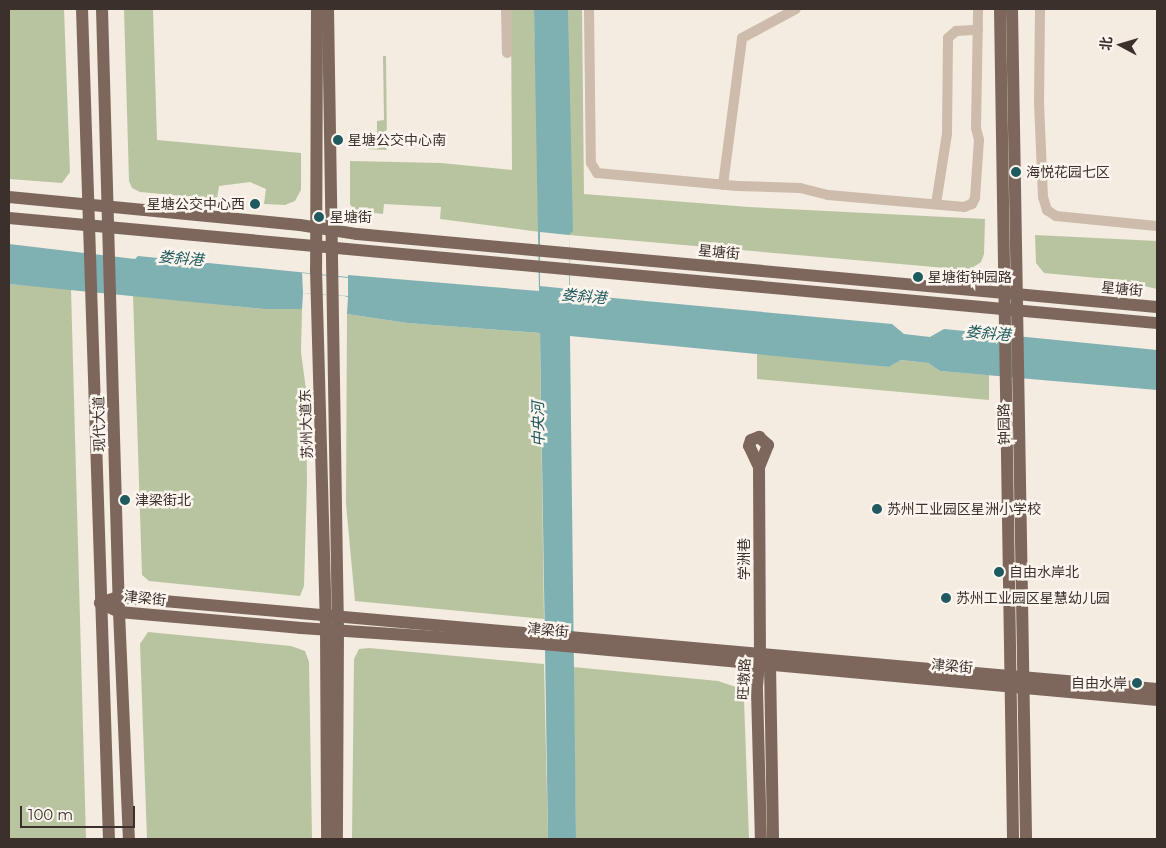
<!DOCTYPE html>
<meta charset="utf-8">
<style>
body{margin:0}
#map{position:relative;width:1166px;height:848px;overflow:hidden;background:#f4ebe1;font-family:Montserrat,"Noto Sans SC",sans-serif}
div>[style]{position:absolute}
.green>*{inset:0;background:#b8c4a0}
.water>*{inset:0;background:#7fb0b2}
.pier>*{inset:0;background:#f4ebe1}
.minor>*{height:10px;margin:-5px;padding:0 5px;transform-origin:5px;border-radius:5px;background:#cdbbac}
.major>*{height:12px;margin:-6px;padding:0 6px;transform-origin:6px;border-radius:6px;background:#7d675c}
.dots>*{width:14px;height:14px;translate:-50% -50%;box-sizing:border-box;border:2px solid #fbf5ee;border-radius:50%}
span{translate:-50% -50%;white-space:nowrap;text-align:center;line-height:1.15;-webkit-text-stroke:5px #fbf5ee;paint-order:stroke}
.poi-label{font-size:14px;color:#3b302b}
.left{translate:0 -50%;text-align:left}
.right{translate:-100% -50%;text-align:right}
.street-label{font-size:14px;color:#3b302b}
.water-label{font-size:15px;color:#1f5a5e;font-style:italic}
.frame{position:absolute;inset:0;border:10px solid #3b302b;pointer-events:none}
.north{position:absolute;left:1096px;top:20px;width:50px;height:50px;-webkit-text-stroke:4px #fbf5ee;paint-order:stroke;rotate:276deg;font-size:14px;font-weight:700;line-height:20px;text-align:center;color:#3b302b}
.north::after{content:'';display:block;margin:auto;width:18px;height:22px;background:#3b302b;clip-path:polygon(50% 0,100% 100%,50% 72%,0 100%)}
.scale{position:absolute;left:20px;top:806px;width:115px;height:22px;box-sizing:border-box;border:2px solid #3b302b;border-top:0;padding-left:6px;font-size:15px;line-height:18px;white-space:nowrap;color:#3b302b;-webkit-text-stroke:4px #fbf5ee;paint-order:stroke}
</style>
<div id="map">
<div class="green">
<div style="clip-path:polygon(9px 9px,64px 9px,70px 172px,62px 183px,9px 179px)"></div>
<div style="clip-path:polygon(124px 9px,153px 9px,157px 140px,301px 153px,301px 190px,295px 201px,285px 205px,264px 204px,266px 189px,250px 182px,219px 186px,217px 199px,140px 192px,132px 188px,129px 181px)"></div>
<div style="clip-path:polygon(511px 9px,534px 9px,540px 232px,440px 219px,441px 207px,384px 204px,383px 214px,354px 210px,350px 204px,350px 161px,441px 163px,512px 170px)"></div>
<div style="clip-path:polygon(568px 9px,582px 9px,584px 194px,749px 207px,985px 219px,984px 254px,981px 262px,969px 270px,569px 235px)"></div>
<div style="clip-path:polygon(383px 56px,386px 56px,387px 150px,367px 149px,367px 142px,377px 142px,377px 121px,384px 120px)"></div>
<div style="clip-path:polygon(1035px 235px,1157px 241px,1157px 289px,1119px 280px,1044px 273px,1036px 263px)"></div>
<div style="clip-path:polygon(9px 284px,71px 289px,86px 839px,9px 839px)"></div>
<div style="clip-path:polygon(133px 295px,264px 309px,302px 309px,301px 352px,306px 390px,307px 482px,304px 586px,300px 596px,149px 581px,142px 575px)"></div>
<div style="clip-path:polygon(347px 314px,407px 323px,540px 333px,544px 619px,355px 601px,346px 504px)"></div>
<div style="clip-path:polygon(757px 353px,889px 367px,901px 360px,928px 363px,940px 371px,989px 375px,989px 400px,757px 379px)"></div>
<div style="clip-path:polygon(148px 632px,291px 646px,305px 651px,309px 662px,312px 839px,147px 839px,140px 644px)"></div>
<div style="clip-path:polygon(369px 648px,544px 664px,548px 839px,352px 839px,354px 659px,359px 649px)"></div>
<div style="clip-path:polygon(573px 667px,718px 681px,739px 688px,744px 700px,749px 839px,576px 839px)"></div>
</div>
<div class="water">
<div style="clip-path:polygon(534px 9px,568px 9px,573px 231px,569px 235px,570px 294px,892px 324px,904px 334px,930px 337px,944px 329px,1157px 350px,1157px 390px,940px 371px,928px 363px,901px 360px,889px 367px,570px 336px,576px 839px,548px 839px,540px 333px,407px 323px,347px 314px,348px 297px,344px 296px,303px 293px,302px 309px,264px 309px,9px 284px,9px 244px,135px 259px,138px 256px,348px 277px,348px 275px,539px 291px)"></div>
</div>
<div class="pier">
<div style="clip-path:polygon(540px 232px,569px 235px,569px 289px,540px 286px)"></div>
<div style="clip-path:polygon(302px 273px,348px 278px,348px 296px,303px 293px)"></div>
</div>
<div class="minor">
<div style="left:506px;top:9px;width:44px;rotate:88.7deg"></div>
<div style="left:589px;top:9px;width:154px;rotate:89.3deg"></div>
<div style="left:591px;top:163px;width:12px;rotate:59deg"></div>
<div style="left:597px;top:173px;width:141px;rotate:5.3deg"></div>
<div style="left:737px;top:186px;width:63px;rotate:1.8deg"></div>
<div style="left:800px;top:188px;width:29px;rotate:14deg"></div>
<div style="left:828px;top:195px;width:137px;rotate:5deg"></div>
<div style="left:964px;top:207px;width:9px;rotate:-21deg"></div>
<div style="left:972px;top:204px;width:7px;rotate:-63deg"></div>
<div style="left:975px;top:198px;width:58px;rotate:-86.1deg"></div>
<div style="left:979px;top:140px;width:12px;rotate:-104deg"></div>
<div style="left:976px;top:128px;width:119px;rotate:-89deg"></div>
<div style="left:1040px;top:9px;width:93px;rotate:90.6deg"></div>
<div style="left:1039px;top:102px;width:95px;rotate:87.6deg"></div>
<div style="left:1043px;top:197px;width:14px;rotate:73deg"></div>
<div style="left:1047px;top:210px;width:11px;rotate:34deg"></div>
<div style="left:1056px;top:216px;width:101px;rotate:5.7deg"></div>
<div style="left:723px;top:185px;width:148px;rotate:-82.6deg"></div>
<div style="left:742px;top:38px;width:61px;rotate:-28.2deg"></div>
<div style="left:936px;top:204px;width:71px;rotate:-81.1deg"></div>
<div style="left:947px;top:134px;width:96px;rotate:-89.4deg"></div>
<div style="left:948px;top:38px;width:11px;rotate:-41deg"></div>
<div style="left:956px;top:31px;width:22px;rotate:-3deg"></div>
</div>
<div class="major">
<div style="left:82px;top:9px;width:830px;rotate:88.14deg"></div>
<div style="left:102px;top:9px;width:603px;rotate:88.39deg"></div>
<div style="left:119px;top:612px;width:227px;rotate:87.5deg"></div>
<div style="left:317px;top:9px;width:260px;rotate:90.2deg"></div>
<div style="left:316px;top:269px;width:360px;rotate:88.4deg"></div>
<div style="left:326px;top:629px;width:210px;rotate:89.7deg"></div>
<div style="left:328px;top:9px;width:620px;rotate:89.08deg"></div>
<div style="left:338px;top:629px;width:210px;rotate:90.3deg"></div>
<div style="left:1000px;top:9px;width:830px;rotate:89.1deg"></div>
<div style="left:1012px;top:9px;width:830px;rotate:89.03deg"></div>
<div style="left:9px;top:197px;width:292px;rotate:5.5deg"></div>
<div style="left:300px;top:225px;width:58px;rotate:9deg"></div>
<div style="left:357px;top:234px;width:803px;rotate:5.21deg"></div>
<div style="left:9px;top:218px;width:1153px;rotate:5.23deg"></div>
<div style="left:759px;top:467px;width:23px;rotate:-115deg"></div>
<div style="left:749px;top:446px;width:6px;rotate:-72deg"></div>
<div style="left:751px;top:440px;width:9px;rotate:-21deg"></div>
<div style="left:759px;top:437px;width:12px;rotate:42deg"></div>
<div style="left:768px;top:445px;width:24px;rotate:112deg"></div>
<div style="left:759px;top:467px;width:185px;rotate:89.7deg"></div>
<div style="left:760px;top:652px;width:38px;rotate:95deg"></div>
<div style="left:757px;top:690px;width:149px;rotate:88.5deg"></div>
<div style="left:100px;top:603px;width:21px;rotate:25deg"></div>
<div style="left:119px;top:612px;width:183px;rotate:5deg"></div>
<div style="left:301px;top:628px;width:243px;rotate:3.8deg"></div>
<div style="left:543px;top:644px;width:617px;rotate:5.21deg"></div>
<div style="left:100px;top:603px;width:20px;rotate:-18deg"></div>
<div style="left:119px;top:597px;width:1042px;rotate:5.07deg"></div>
<div style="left:766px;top:660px;width:6px;rotate:51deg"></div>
<div style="left:770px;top:665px;width:174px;rotate:89deg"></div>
</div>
<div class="dots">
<div style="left:338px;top:140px;background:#1f5a5e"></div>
<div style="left:1016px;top:172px;background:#1f5a5e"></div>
<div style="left:255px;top:204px;background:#1f5a5e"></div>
<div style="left:319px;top:217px;background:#1f5a5e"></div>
<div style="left:918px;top:277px;background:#1f5a5e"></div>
<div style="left:125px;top:500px;background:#1f5a5e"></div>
<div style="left:877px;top:509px;background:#1f5a5e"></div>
<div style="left:999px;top:572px;background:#1f5a5e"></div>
<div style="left:946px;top:598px;background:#1f5a5e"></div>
<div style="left:1137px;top:683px;background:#1f5a5e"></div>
</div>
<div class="poi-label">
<span class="left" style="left:348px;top:140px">星塘公交中心南</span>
<span class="left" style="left:1026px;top:172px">海悦花园七区</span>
<span class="right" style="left:245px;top:204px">星塘公交中心西</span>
<span class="left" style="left:330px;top:217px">星塘街</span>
<span class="left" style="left:928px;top:277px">星塘街钟园路</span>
<span class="left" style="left:135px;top:500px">津梁街北</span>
<span class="left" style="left:887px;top:509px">苏州工业园区星洲小学校</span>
<span class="left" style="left:1009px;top:572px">自由水岸北</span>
<span class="left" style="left:956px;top:598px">苏州工业园区星慧幼儿园</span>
<span class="right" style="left:1127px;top:683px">自由水岸</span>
</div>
<div class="street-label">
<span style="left:719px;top:252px;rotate:5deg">星塘街</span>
<span style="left:1122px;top:289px;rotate:5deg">星塘街</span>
<span style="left:99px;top:424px;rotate:-91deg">现代大道</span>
<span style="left:306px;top:424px;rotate:-92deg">苏州大道东</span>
<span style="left:1004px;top:424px;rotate:-91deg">钟园路</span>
<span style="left:744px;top:559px;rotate:-90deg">学洲巷</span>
<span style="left:145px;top:598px;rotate:6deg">津梁街</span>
<span style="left:548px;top:630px;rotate:5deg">津梁街</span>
<span style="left:952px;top:666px;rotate:5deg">津梁街</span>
<span style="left:744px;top:679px;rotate:-87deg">旺墩路</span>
</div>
<div class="water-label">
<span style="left:181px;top:258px;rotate:5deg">娄斜港</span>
<span style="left:584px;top:296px;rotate:5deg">娄斜港</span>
<span style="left:988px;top:333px;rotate:5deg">娄斜港</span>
<span style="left:538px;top:424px;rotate:-91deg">中央河</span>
</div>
<div class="frame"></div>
<div class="north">北</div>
<div class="scale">100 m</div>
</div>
